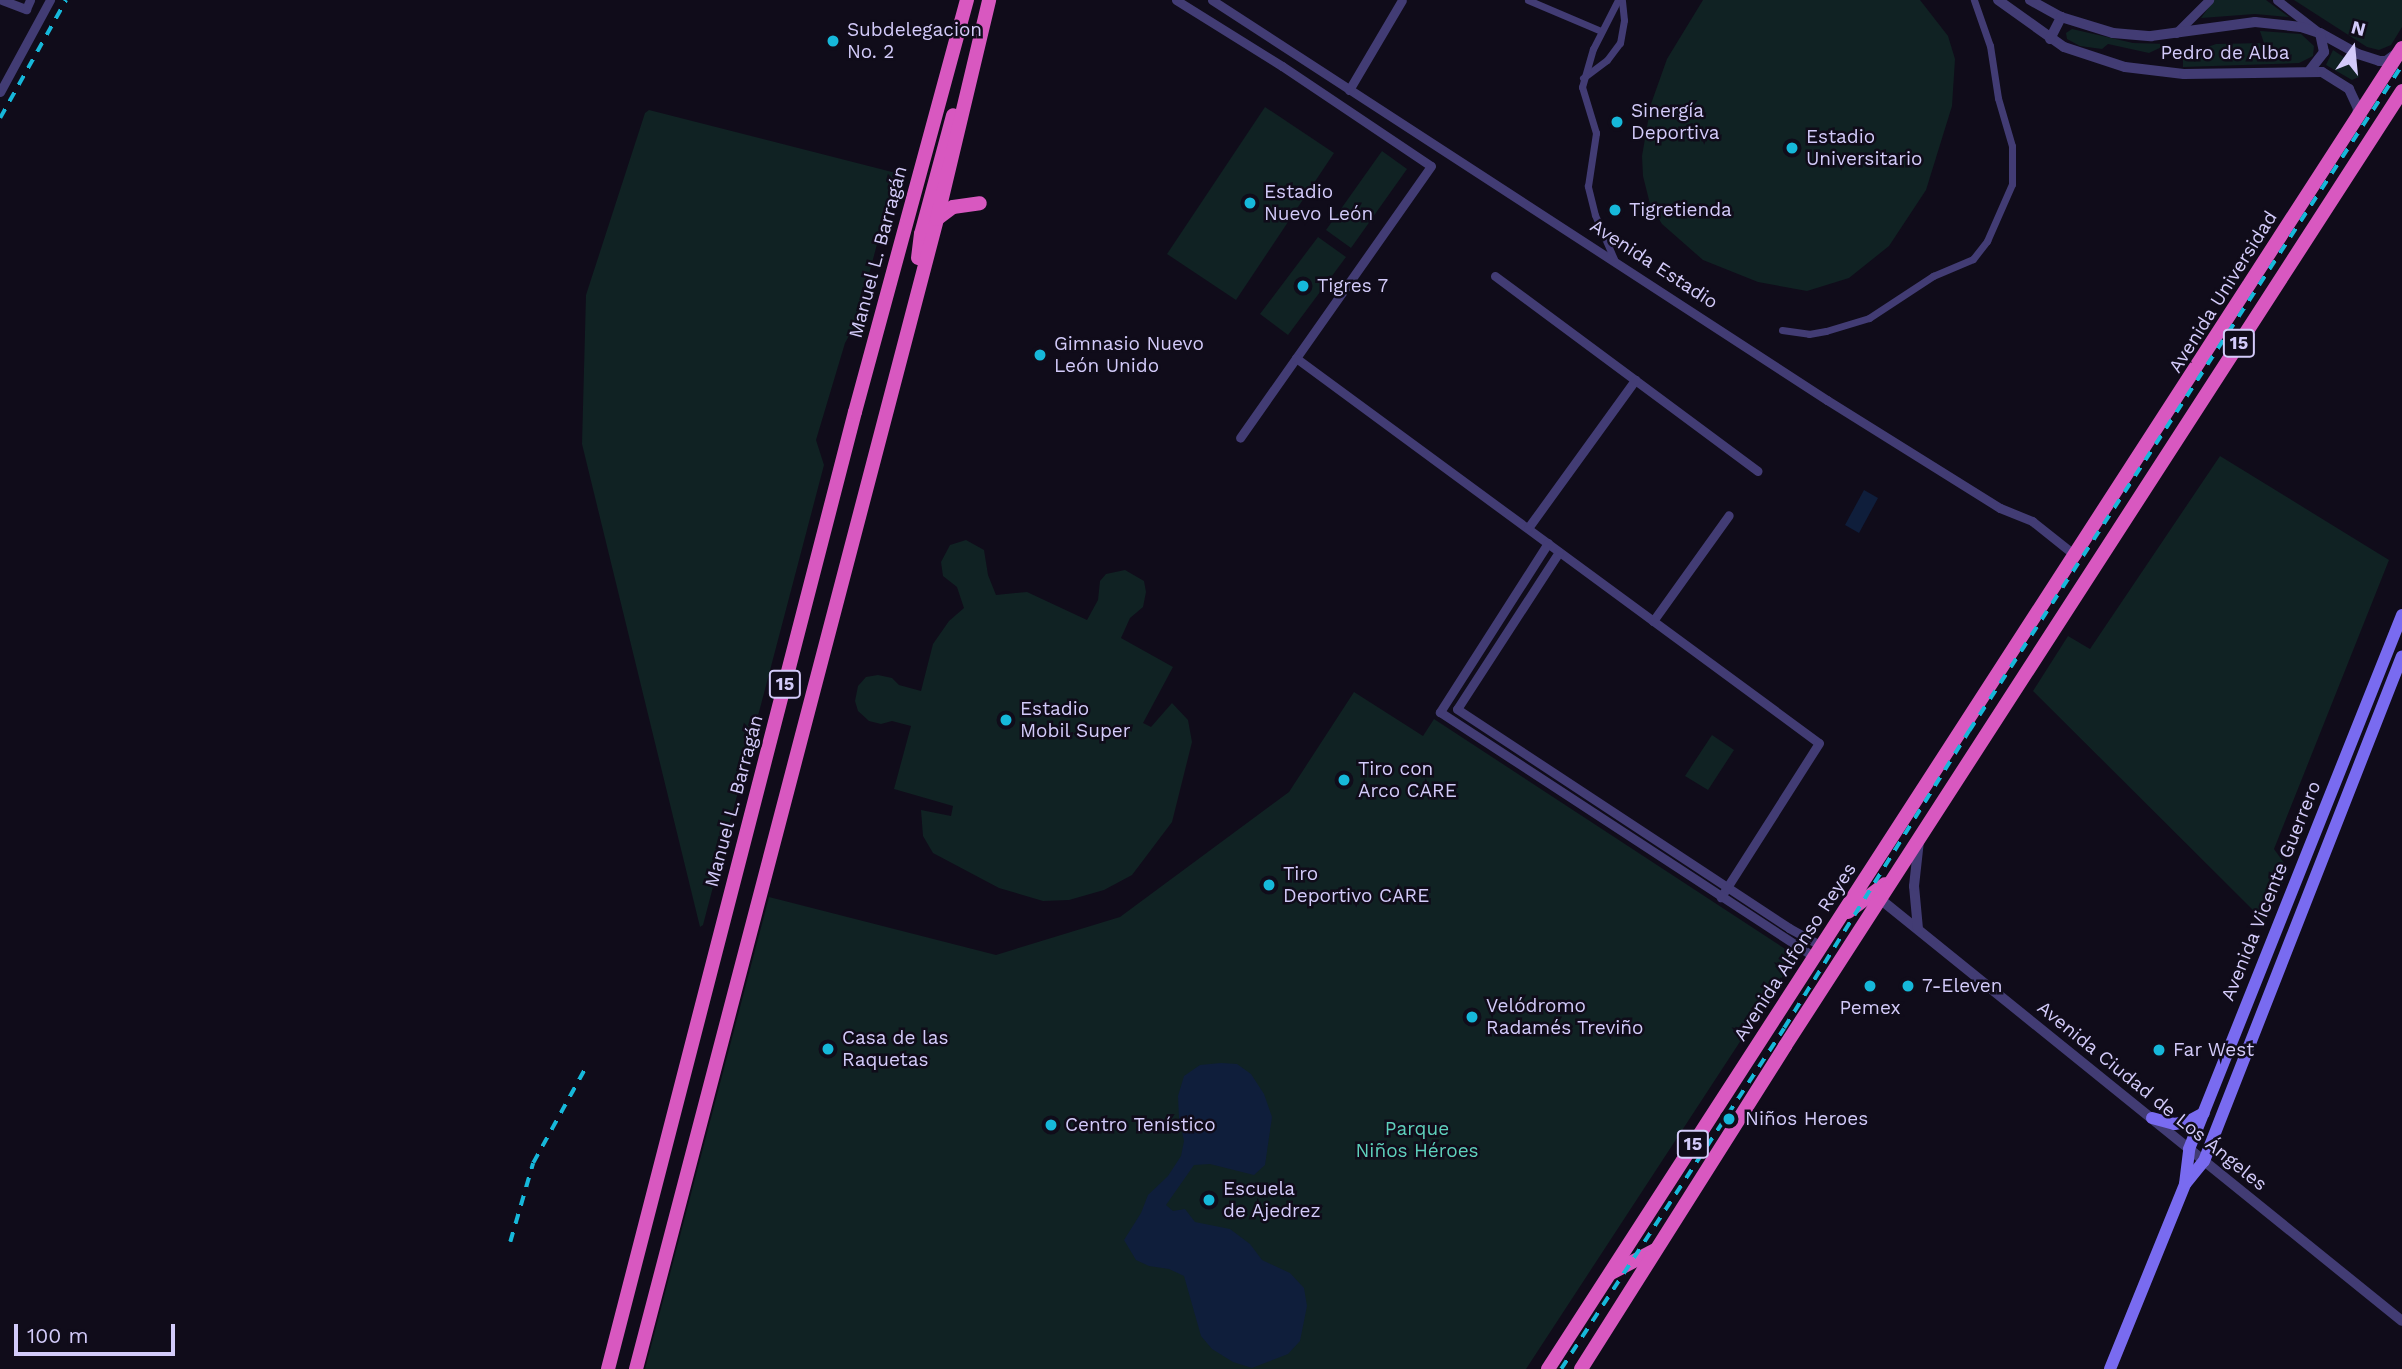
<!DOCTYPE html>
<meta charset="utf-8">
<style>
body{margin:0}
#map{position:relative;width:2402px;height:1369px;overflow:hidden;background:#100c1a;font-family:"Work Sans",sans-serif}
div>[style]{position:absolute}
.green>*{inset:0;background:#102223}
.water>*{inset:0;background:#0f1e3b}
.pedestrian>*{height:7px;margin:-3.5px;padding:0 3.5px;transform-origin:3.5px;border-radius:3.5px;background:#423c74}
.minor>*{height:9px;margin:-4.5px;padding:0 4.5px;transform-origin:4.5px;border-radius:4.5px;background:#423c74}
.tertiary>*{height:10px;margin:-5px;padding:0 5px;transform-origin:5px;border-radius:5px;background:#423c74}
.secondary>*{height:12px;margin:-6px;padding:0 6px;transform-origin:6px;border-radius:6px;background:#796bf0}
.trunk>*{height:14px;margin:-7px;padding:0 7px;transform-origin:7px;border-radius:7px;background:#d858c0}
.rail>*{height:3.5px;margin-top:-1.75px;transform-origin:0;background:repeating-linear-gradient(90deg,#16b8da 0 10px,transparent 0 19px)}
.dots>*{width:19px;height:19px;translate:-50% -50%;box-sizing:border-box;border:4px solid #100c1a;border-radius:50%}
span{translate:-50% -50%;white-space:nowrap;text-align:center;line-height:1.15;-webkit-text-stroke:5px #100c1a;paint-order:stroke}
.shield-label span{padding:2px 5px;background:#100c1a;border:2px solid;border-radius:5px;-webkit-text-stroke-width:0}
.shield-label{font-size:18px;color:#d3cbfa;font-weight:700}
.poi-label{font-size:19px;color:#d3cbfa}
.left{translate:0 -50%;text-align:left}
.street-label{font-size:19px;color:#d3cbfa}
.park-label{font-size:19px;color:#5fd1bd}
.north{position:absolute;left:2318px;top:14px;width:70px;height:70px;-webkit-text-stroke:5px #100c1a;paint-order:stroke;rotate:15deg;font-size:19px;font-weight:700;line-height:28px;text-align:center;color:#d3cbfa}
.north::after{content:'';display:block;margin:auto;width:24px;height:32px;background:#d3cbfa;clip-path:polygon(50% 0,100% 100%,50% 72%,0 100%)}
.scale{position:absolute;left:14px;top:1324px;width:161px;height:32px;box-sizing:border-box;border:4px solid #d3cbfa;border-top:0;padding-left:9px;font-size:21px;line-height:24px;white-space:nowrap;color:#d3cbfa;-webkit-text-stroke:5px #100c1a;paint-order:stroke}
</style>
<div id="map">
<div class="green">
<div style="clip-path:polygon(1703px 0,1920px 0,1948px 36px,1955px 59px,1952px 106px,1926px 190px,1889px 246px,1849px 278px,1807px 291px,1758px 282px,1703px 260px,1662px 224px,1650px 204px,1643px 176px,1642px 156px,1651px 104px,1667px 59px)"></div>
<div style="clip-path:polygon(2214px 0,2266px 0,2289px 17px,2255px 14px,2201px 18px)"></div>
<div style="clip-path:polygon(2294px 0,2402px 0,2402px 27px,2391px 45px,2379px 50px,2367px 47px)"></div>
<div style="clip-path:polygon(2072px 29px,2133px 43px,2168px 44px,2149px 53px,2108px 44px,2102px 49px,2080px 46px,2067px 39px,2066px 33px)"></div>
<div style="clip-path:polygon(2260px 31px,2301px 34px,2314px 46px,2313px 56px,2299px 63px,2183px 67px,2183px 56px,2216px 44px,2264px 43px)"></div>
<div style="clip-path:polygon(2333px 50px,2357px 66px,2359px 77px,2352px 80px,2326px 65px)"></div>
<div style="clip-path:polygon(1265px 107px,1334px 153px,1236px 300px,1167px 254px)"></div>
<div style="clip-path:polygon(649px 110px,896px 173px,856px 323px,845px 343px,816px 440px,824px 465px,703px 925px,700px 927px,582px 444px,586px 295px,645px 113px)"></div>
<div style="clip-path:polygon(1382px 151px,1407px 169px,1351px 248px,1326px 230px)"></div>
<div style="clip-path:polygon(1318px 237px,1346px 257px,1288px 335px,1260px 314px)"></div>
<div style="clip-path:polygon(2220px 456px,2389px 560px,2274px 849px,2289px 870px,2264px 921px,2033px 691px,2068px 636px,2090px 649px)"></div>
<div style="clip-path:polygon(966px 540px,984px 550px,988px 575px,996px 595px,1027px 592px,1087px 620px,1098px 600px,1100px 581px,1106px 574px,1125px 570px,1144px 581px,1146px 592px,1143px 607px,1130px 618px,1121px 638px,1173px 667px,1143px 723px,1151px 727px,1172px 703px,1188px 720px,1192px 742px,1172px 822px,1132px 875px,1104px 890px,1069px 900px,1043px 901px,999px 888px,933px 853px,923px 836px,921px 810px,951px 816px,953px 806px,894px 789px,911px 726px,892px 721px,881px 724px,869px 721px,858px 711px,855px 701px,858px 686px,866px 677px,878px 675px,892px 678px,899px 685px,921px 691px,933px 644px,949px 621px,964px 608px,957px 587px,943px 576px,941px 562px,950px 545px)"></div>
<div style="clip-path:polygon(1354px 692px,1423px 736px,1434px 719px,1796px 956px,1526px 1369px,645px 1369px,769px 897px,996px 955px,1120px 917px,1289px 792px)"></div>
<div style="clip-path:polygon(1712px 735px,1734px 750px,1708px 790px,1685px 776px)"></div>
</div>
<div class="water">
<div style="clip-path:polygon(1864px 490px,1878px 498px,1859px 533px,1845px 525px)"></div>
<div style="clip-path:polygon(1221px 1063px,1237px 1064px,1251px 1074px,1264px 1094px,1272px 1117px,1265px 1165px,1254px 1175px,1210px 1164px,1194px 1165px,1166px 1205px,1173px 1211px,1185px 1209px,1195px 1222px,1230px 1229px,1250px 1244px,1262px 1260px,1290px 1273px,1304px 1288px,1307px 1306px,1300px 1341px,1288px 1354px,1252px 1368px,1233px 1362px,1212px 1349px,1201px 1336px,1184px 1276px,1169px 1269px,1149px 1266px,1136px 1260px,1124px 1240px,1141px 1213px,1148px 1195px,1168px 1176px,1181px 1156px,1184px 1141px,1179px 1119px,1178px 1096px,1184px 1076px,1200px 1065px)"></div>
</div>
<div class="pedestrian">
<div style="left:1528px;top:0;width:79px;rotate:23deg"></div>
<div style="left:1583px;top:78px;width:30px;rotate:-37deg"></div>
<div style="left:1607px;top:60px;width:21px;rotate:-53deg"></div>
<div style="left:1620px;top:43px;width:23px;rotate:-80deg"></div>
<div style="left:1624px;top:20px;width:20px;rotate:-96deg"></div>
<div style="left:1614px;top:259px;width:48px;rotate:-113.4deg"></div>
<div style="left:1595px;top:215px;width:30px;rotate:-104deg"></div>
<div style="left:1588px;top:186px;width:54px;rotate:-81.4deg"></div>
<div style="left:1596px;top:133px;width:48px;rotate:-106.9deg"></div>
<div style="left:1582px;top:87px;width:40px;rotate:-74deg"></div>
<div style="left:1593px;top:49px;width:55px;rotate:-63deg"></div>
<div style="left:1782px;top:330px;width:27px;rotate:8deg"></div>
<div style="left:1809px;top:334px;width:17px;rotate:-10deg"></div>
<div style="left:1826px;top:331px;width:45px;rotate:-16.8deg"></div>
<div style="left:1869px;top:318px;width:77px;rotate:-33.3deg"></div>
<div style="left:1933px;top:276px;width:43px;rotate:-23deg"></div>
<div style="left:1973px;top:259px;width:23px;rotate:-52deg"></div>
<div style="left:1987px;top:241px;width:62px;rotate:-66.3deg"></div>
<div style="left:2012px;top:184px;width:38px;rotate:-90deg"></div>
<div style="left:2012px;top:146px;width:50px;rotate:-106.3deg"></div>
<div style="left:1998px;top:98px;width:53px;rotate:-98.7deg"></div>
<div style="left:1990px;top:46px;width:49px;rotate:-109.2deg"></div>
</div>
<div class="minor">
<div style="left:2px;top:0;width:26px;rotate:21deg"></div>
<div style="left:26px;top:9px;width:10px;rotate:-66deg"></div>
<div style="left:1176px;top:0;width:125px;rotate:31.9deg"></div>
<div style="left:1282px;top:66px;width:179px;rotate:33.9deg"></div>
<div style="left:1431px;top:166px;width:332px;rotate:125.1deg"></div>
<div style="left:1212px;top:0;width:734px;rotate:33.04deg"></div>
<div style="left:1827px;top:400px;width:204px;rotate:32deg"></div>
<div style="left:2000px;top:508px;width:35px;rotate:22deg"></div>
<div style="left:2032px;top:521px;width:56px;rotate:38.5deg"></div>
<div style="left:2277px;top:0;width:51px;rotate:37.8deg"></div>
<div style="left:2176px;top:33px;width:47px;rotate:-45deg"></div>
<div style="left:1349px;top:90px;width:104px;rotate:-59.5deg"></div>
<div style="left:0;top:92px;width:105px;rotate:-61.5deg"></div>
<div style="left:1495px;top:276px;width:327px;rotate:36.6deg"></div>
<div style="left:1296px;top:358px;width:649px;rotate:36.36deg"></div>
<div style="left:1819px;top:743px;width:183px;rotate:122.5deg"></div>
<div style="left:1528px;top:528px;width:183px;rotate:-54.1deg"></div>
<div style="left:1548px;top:543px;width:201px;rotate:122.6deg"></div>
<div style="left:1440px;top:712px;width:448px;rotate:33.2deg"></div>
<div style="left:1559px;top:552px;width:187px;rotate:123deg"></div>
<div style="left:1457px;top:709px;width:398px;rotate:33.4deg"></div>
<div style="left:1789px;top:928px;width:38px;rotate:29deg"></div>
<div style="left:1653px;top:621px;width:130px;rotate:-54.4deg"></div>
</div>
<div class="tertiary">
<div style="left:1998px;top:0;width:81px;rotate:35.5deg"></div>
<div style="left:2064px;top:47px;width:64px;rotate:18.2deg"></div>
<div style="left:2125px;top:67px;width:59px;rotate:6.8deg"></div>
<div style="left:2184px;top:74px;width:138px;rotate:-0.8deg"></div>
<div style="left:2322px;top:72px;width:32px;rotate:32deg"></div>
<div style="left:2349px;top:89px;width:21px;rotate:65deg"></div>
<div style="left:2358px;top:108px;width:10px;rotate:96deg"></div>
<div style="left:2030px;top:0;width:35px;rotate:29deg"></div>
<div style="left:2061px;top:17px;width:54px;rotate:17.1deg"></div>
<div style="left:2113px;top:33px;width:38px;rotate:5deg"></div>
<div style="left:2151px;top:36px;width:105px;rotate:-7.7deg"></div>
<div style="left:2255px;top:22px;width:46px;rotate:6.2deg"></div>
<div style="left:2301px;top:27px;width:20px;rotate:18deg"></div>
<div style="left:2320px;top:33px;width:43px;rotate:28.9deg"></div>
<div style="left:2358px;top:54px;width:22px;rotate:18deg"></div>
<div style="left:2379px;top:61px;width:7px"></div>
<div style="left:2386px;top:61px;width:14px;rotate:-36deg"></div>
<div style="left:2050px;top:39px;width:25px;rotate:-63deg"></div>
<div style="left:2310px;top:70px;width:23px;rotate:-52deg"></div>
<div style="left:2324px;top:52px;width:19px;rotate:-102deg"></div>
<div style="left:1880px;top:899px;width:671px;rotate:38.95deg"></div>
<div style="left:1918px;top:929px;width:43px;rotate:-95.3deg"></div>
<div style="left:1914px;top:886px;width:45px;rotate:-83.7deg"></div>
</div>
<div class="secondary">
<div style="left:2152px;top:1118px;width:23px;rotate:15deg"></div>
<div style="left:2174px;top:1124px;width:13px;rotate:-9deg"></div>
<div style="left:2187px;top:1122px;width:19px;rotate:-28deg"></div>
<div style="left:2186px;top:1183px;width:28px;rotate:-51deg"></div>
<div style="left:2204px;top:1161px;width:542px;rotate:-68.59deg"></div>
<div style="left:2110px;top:1369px;width:200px;rotate:-67.9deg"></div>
<div style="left:2185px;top:1184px;width:35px;rotate:-83deg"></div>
<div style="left:2189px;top:1149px;width:575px;rotate:-68.25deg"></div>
</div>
<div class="trunk">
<div style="left:937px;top:219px;width:20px;rotate:-37deg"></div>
<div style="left:953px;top:207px;width:27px;rotate:-8deg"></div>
<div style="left:918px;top:258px;width:24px;rotate:-83deg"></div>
<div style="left:921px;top:234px;width:123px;rotate:-74.9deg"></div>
<div style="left:1848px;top:912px;width:46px;rotate:-37.1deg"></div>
<div style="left:1611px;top:1273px;width:50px;rotate:-27.6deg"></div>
<div style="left:608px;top:1369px;width:988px;rotate:-75.53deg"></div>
<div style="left:855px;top:412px;width:427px;rotate:-74.8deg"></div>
<div style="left:636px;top:1369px;width:1189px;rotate:-75.33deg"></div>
<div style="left:937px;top:219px;width:225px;rotate:-76.6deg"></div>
<div style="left:1548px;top:1369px;width:1573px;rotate:-57.12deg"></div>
<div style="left:1581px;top:1369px;width:382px;rotate:-57.7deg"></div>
<div style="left:1785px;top:1046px;width:1137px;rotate:-57.13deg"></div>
</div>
<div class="rail">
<div style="left:0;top:118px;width:135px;rotate:-60.8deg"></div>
<div style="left:510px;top:1242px;width:82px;rotate:-73.8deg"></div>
<div style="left:533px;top:1163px;width:110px;rotate:-61.1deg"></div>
<div style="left:1561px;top:1369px;width:407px;rotate:-56.8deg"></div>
<div style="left:1784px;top:1028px;width:350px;rotate:-58.1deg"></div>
<div style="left:1969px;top:731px;width:794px;rotate:-56.97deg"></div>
</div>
<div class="dots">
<div style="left:833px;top:41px;background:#16b8da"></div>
<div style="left:1617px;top:122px;background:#16b8da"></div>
<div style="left:1792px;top:148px;background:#16b8da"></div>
<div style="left:1250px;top:203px;background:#16b8da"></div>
<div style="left:1615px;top:210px;background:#16b8da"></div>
<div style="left:1303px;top:286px;background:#16b8da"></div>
<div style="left:1040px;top:355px;background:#16b8da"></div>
<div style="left:1006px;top:720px;background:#16b8da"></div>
<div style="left:1344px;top:780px;background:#16b8da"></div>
<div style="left:1269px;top:885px;background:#16b8da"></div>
<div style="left:1870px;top:986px;background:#16b8da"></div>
<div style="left:1908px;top:986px;background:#16b8da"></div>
<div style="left:1472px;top:1017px;background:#16b8da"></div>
<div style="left:828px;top:1049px;background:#16b8da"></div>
<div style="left:2159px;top:1050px;background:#16b8da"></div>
<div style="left:1729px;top:1119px;background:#16b8da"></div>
<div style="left:1051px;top:1125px;background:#16b8da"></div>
<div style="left:1209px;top:1200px;background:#16b8da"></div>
</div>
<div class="shield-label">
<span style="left:2239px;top:343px">15</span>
<span style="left:785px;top:684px">15</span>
<span style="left:1693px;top:1144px">15</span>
</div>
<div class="poi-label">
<span class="left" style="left:847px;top:41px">Subdelegacion<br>No. 2</span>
<span class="left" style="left:1631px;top:122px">Sinergía<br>Deportiva</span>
<span class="left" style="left:1806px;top:148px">Estadio<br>Universitario</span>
<span class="left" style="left:1264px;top:203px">Estadio<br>Nuevo León</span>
<span class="left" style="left:1629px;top:210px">Tigretienda</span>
<span class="left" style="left:1317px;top:286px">Tigres 7</span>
<span class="left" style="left:1054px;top:355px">Gimnasio Nuevo<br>León Unido</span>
<span class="left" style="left:1020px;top:720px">Estadio<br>Mobil Super</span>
<span class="left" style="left:1358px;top:780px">Tiro con<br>Arco CARE</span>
<span class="left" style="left:1283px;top:885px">Tiro<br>Deportivo CARE</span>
<span class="left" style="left:1922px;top:986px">7-Eleven</span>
<span class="left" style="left:1486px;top:1017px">Velódromo<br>Radamés Treviño</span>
<span style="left:1870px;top:1008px">Pemex</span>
<span class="left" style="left:842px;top:1049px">Casa de las<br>Raquetas</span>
<span class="left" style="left:2173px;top:1050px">Far West</span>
<span class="left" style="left:1745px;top:1119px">Niños Heroes</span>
<span class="left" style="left:1065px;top:1125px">Centro Tenístico</span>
<span class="left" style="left:1223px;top:1200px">Escuela<br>de Ajedrez</span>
</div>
<div class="street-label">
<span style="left:2225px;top:53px">Pedro de Alba</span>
<span style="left:878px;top:252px;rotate:-75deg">Manuel L. Barragán</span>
<span style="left:1654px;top:264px;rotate:33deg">Avenida Estadio</span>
<span style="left:2223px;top:292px;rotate:-58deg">Avenida Universidad</span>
<span style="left:734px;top:801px;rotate:-75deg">Manuel L. Barragán</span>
<span style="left:2271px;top:891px;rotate:-68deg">Avenida Vicente Guerrero</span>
<span style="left:1795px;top:952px;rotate:-57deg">Avenida Alfonso Reyes</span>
<span style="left:2152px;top:1096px;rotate:39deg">Avenida Ciudad de Los Ángeles</span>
</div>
<div class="park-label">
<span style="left:1417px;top:1140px">Parque<br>Niños Héroes</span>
</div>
<div class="north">N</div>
<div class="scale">100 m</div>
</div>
